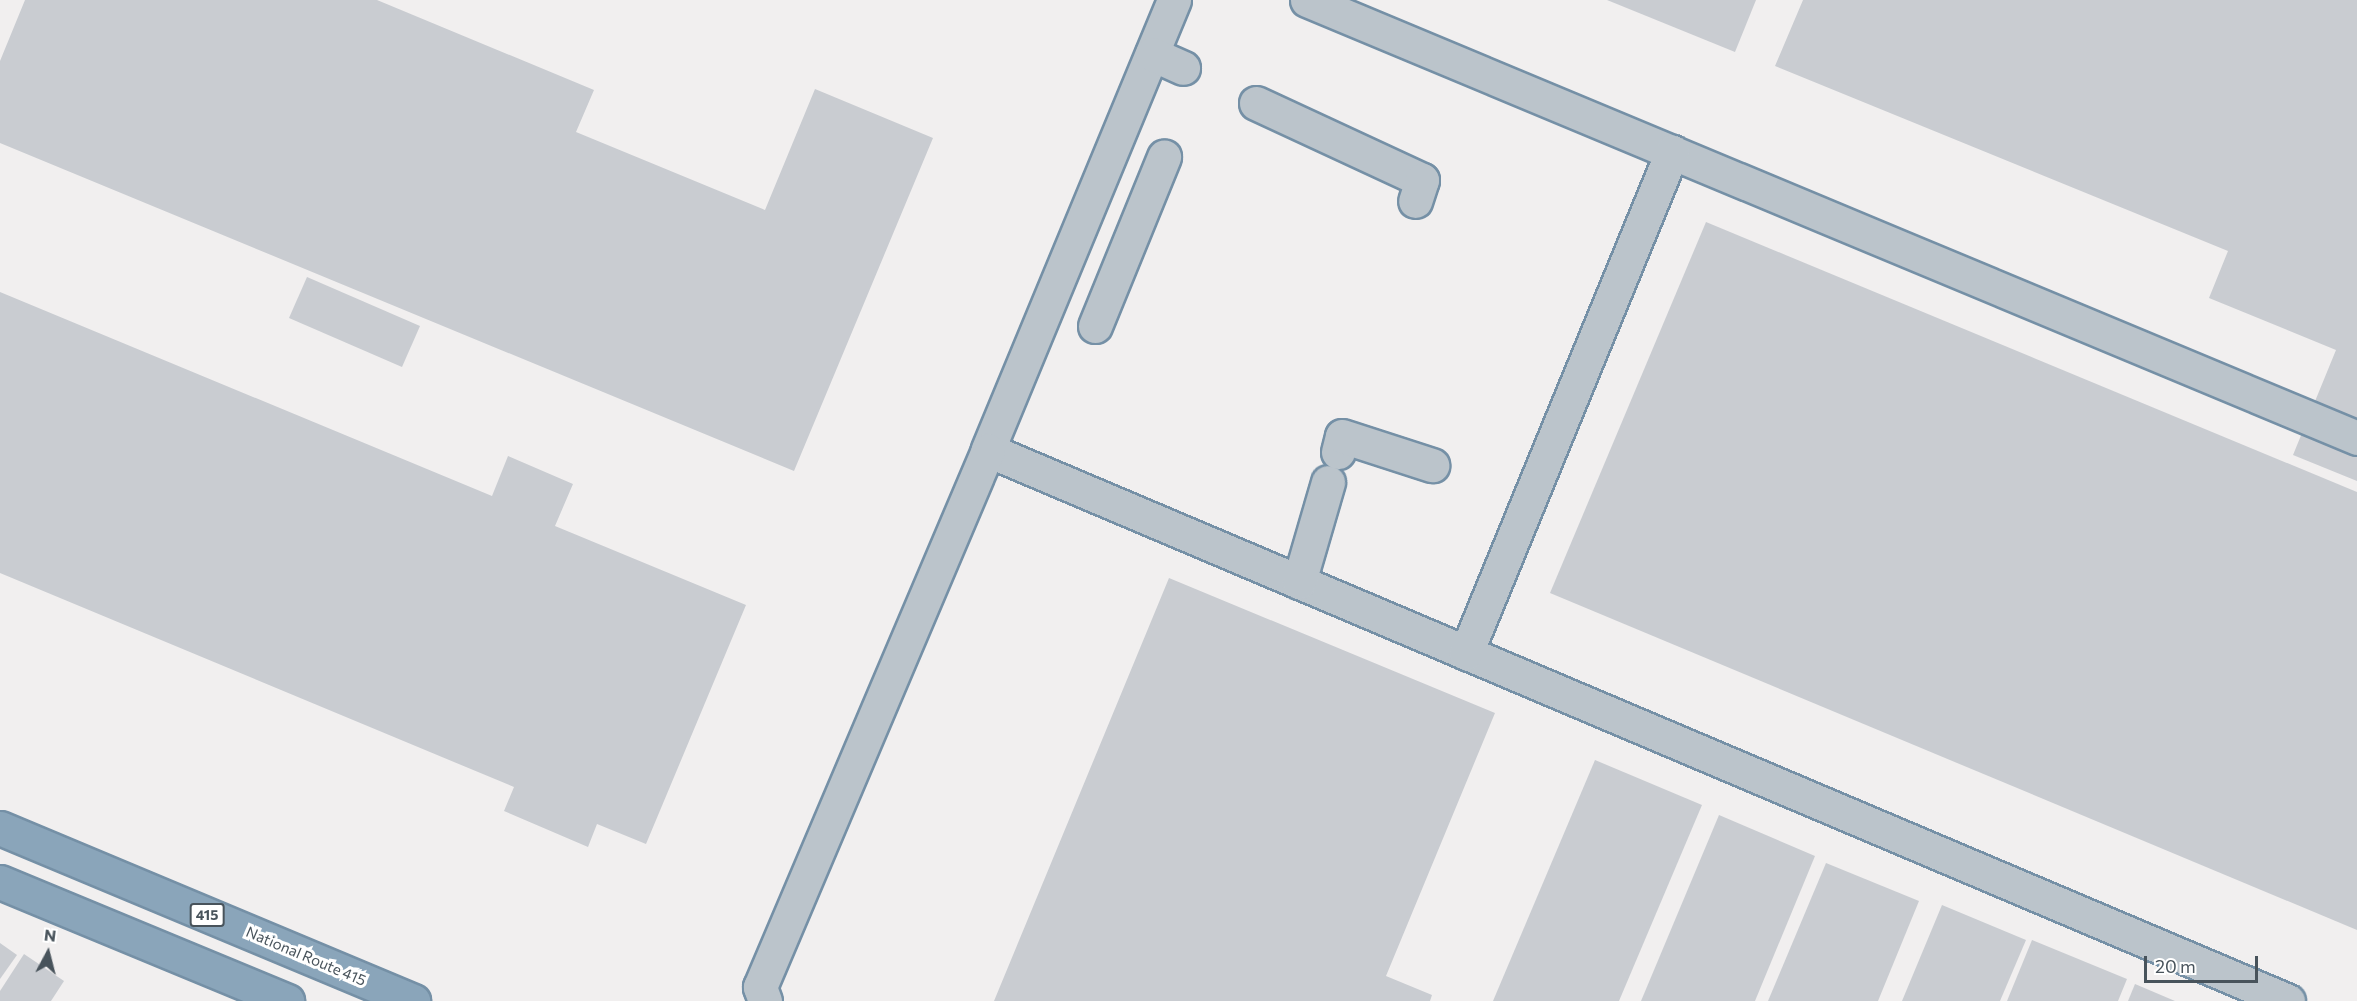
<!DOCTYPE html>
<style>
body{margin:0}
#map{position:relative;width:2357px;height:1001px;overflow:hidden;background:#f1efef;font-family:Commissioner,sans-serif}
div>[style]{position:absolute}
.building>*{inset:0;background:#c9ccd1}
.roads{filter:drop-shadow(2px 0 #7590a6) drop-shadow(-2px 0 #7590a6) drop-shadow(0 2px #7590a6) drop-shadow(0 -2px #7590a6)}
.minor>*{height:33px;margin:-16.5px;padding:0 16.5px;transform-origin:16.5px;border-radius:16.5px;background:#bbc4cb}
.highway>*{height:33px;margin:-16.5px;padding:0 16.5px;transform-origin:16.5px;border-radius:16.5px;background:#8aa5ba}
span{translate:-50% -50%;white-space:nowrap;text-align:center;line-height:1.15;-webkit-text-stroke:6px #fff;paint-order:stroke}
.shield-label span{padding:2px 4px;background:#fff;border:2px solid;border-radius:4px;-webkit-text-stroke-width:0}
.shield-label{font-size:14px;color:#48535b;font-weight:700}
.street-label{font-size:15px;color:#48535b}
.north{position:absolute;left:18px;top:923px;width:60px;height:60px;-webkit-text-stroke:4px #fff;paint-order:stroke;rotate:7deg;font-size:16px;font-weight:700;line-height:24px;text-align:center;color:#48535b}
.north::after{content:'';display:block;margin:auto;width:21px;height:27px;background:#48535b;clip-path:polygon(50% 0,100% 100%,50% 72%,0 100%)}
.scale{position:absolute;left:2144px;top:956px;width:114px;height:27px;box-sizing:border-box;border:3px solid #48535b;border-top:0;padding-left:8px;font-size:18px;line-height:21px;white-space:nowrap;color:#48535b;-webkit-text-stroke:4px #fff;paint-order:stroke}
</style>
<div id="map">
<div class="building">
<div style="clip-path:polygon(25px 0,377px 0,594px 90px,576px 132px,765px 210px,815px 89px,933px 138px,794px 471px,0 143px,0 61px)"></div>
<div style="clip-path:polygon(1607px 0,1756px 0,1735px 52px)"></div>
<div style="clip-path:polygon(1803px 0,2357px 0,2357px 481px,2293px 455px,2336px 350px,2209px 298px,2228px 251px,1775px 66px)"></div>
<div style="clip-path:polygon(1706px 222px,2357px 492px,2357px 930px,1550px 593px)"></div>
<div style="clip-path:polygon(307px 277px,420px 326px,402px 367px,289px 318px)"></div>
<div style="clip-path:polygon(0 292px,492px 496px,508px 456px,573px 484px,555px 526px,746px 605px,646px 844px,597px 824px,588px 847px,504px 811px,514px 787px,0 573px)"></div>
<div style="clip-path:polygon(1169px 578px,1495px 713px,1386px 976px,1432px 995px,1430px 1001px,994px 1001px)"></div>
<div style="clip-path:polygon(1595px 760px,1702px 805px,1619px 1001px,1493px 1001px)"></div>
<div style="clip-path:polygon(1719px 815px,1815px 856px,1755px 1001px,1641px 1001px)"></div>
<div style="clip-path:polygon(1826px 863px,1919px 901px,1878px 1001px,1768px 1001px)"></div>
<div style="clip-path:polygon(1942px 905px,2026px 940px,2000px 1001px,1902px 1001px)"></div>
<div style="clip-path:polygon(2032px 940px,2127px 979px,2118px 1001px,2007px 1001px)"></div>
<div style="clip-path:polygon(0 943px,17px 955px,0 979px)"></div>
<div style="clip-path:polygon(24px 954px,64px 981px,51px 1001px,0 1001px,0 991px)"></div>
<div style="clip-path:polygon(2135px 984px,2175px 1001px,2128px 1001px)"></div>
</div>
<div class="roads">
<div class="minor">
<div style="left:1174px;top:0;width:487px;rotate:112.5deg"></div>
<div style="left:988px;top:450px;width:1412px;rotate:22.97deg"></div>
<div style="left:1307px;top:0;width:1138px;rotate:22.64deg"></div>
<div style="left:1152px;top:54px;width:34px;rotate:24deg"></div>
<div style="left:1256px;top:103px;width:183px;rotate:24.9deg"></div>
<div style="left:1422px;top:180px;width:22px;rotate:108deg"></div>
<div style="left:1095px;top:326px;width:183px;rotate:-67.8deg"></div>
<div style="left:1338px;top:452px;width:16px;rotate:-76deg"></div>
<div style="left:1342px;top:436px;width:95px;rotate:17.9deg"></div>
<div style="left:1299px;top:582px;width:104px;rotate:-73.8deg"></div>
<div style="left:1466px;top:653px;width:542px;rotate:-67.65deg"></div>
<div style="left:765px;top:1001px;width:15px;rotate:-110deg"></div>
<div style="left:760px;top:987px;width:583px;rotate:-66.99deg"></div>
</div>
<div class="highway">
<div style="left:0;top:828px;width:448px;rotate:22.7deg"></div>
<div style="left:0;top:882px;width:311px;rotate:22.5deg"></div>
</div>
</div>
<div class="shield-label">
<span style="left:207px;top:915px">415</span>
</div>
<div class="street-label">
<span style="left:306px;top:956px;rotate:23deg">National Route 415</span>
</div>
<div class="north">N</div>
<div class="scale">20 m</div>
</div>
